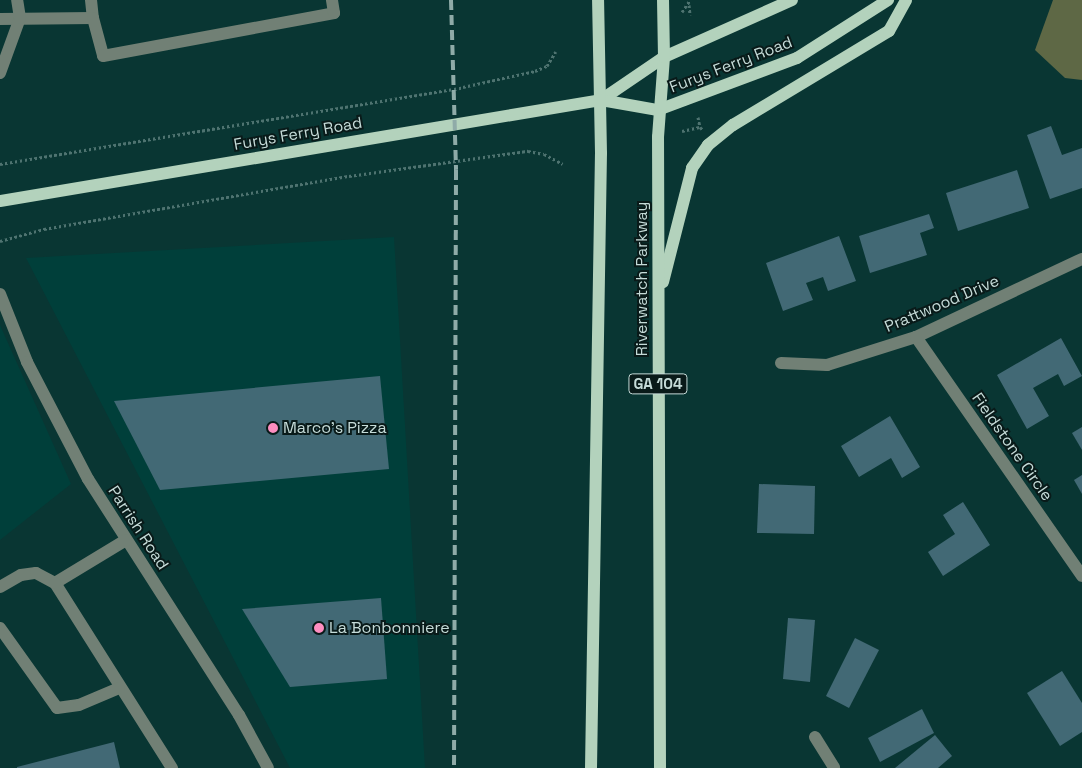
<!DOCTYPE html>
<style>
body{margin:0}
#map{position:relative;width:1082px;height:768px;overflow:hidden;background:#093633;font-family:"Space Grotesk",sans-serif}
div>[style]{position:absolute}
.built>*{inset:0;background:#003f3a}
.forest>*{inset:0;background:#5e6845}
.building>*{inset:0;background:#426975}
.path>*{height:3px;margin-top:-1.5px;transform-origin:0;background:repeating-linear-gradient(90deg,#4e7370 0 2.5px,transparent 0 5px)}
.minor>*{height:12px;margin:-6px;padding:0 6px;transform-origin:6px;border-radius:6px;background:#718075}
.major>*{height:12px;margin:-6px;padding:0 6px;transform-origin:6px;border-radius:6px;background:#b3d2bc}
.rail>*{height:4px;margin-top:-2px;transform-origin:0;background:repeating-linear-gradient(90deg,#8faba8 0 10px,transparent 0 15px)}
.dots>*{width:14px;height:14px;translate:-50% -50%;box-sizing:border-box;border:2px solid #091a19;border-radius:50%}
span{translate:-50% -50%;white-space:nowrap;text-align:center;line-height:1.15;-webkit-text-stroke:4px #091a19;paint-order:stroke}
.shield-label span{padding:1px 4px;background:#091a19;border:1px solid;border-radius:4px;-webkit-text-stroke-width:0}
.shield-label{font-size:15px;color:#c5dbd8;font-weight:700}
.street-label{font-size:16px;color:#c5dbd8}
.poi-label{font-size:16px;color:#c5dbd8}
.left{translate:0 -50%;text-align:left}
</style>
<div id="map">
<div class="built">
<div style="clip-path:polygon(394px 237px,425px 768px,290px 768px,26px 258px)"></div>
<div style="clip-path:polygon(0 325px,71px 484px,0 540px)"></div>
</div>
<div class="forest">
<div style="clip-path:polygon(1053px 0,1082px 0,1082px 80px,1065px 78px,1035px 50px)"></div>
</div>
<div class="building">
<div style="clip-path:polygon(1051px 126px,1062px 155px,1082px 148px,1082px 188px,1050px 199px,1027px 135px)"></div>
<div style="clip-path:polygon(1017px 170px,1029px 208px,958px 231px,946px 193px)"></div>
<div style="clip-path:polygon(929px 214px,934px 228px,920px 233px,927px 255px,870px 273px,859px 236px)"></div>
<div style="clip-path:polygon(839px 236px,856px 281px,828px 291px,823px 277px,806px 283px,813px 300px,783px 311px,766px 263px)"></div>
<div style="clip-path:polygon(1061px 338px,1082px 376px,1064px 386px,1058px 374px,1033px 388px,1049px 416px,1027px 429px,997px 375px)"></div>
<div style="clip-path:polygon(380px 376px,389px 469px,160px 490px,114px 401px)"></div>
<div style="clip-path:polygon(890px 416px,920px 467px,902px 478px,891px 458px,859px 477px,841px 446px)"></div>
<div style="clip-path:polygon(1082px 427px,1082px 450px,1072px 433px)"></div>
<div style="clip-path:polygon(1082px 475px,1082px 494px,1074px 480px)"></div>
<div style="clip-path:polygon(759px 484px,815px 486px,814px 534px,757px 533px)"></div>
<div style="clip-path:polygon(963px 502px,990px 545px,943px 576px,928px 552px,955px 534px,943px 515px)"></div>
<div style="clip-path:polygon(381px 598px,387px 679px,290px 687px,242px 609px)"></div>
<div style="clip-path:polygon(788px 618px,815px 620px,810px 682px,783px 679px)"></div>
<div style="clip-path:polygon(855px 638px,879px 650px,849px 708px,826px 696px)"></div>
<div style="clip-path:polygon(1062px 671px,1082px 703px,1082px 732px,1060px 746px,1027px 693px)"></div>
<div style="clip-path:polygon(922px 709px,934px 733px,880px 762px,868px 738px)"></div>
<div style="clip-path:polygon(935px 735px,952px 756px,938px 768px,895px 768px)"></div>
<div style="clip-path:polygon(114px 742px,120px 768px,17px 768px,17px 767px)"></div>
</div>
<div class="path">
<div style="left:689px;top:5px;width:10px;rotate:84deg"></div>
<div style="left:682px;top:12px;width:14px;rotate:-56deg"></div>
<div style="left:698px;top:117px;width:10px;rotate:79deg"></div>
<div style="left:682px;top:131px;width:18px;rotate:-13deg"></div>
<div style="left:700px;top:127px;width:3px;rotate:45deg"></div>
<div style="left:0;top:164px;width:469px;rotate:-9.4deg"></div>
<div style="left:463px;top:87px;width:74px;rotate:-12.5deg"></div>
<div style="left:535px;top:71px;width:13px;rotate:-23deg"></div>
<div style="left:547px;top:66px;width:17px;rotate:-59deg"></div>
<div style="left:0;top:241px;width:46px;rotate:-15.3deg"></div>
<div style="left:44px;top:229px;width:310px;rotate:-9.9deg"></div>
<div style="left:349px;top:176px;width:181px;rotate:-8deg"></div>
<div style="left:528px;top:151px;width:16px;rotate:11deg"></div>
<div style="left:544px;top:154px;width:21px;rotate:28deg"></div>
</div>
<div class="minor">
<div style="left:91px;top:0;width:18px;rotate:84deg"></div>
<div style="left:0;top:19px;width:93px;rotate:-0.6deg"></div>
<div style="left:93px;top:18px;width:39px;rotate:75deg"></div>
<div style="left:103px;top:56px;width:235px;rotate:-10.5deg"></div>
<div style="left:334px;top:13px;width:13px;rotate:-99deg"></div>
<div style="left:0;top:73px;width:59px;rotate:-70deg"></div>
<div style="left:20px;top:18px;width:18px;rotate:-99deg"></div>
<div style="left:0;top:294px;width:73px;rotate:68.3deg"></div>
<div style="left:27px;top:362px;width:132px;rotate:62.5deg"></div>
<div style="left:88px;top:479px;width:280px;rotate:57.4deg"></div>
<div style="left:239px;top:715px;width:60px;rotate:61.3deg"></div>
<div style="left:916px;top:337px;width:291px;rotate:55.2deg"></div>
<div style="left:781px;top:363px;width:46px;rotate:2.5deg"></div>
<div style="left:827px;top:365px;width:93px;rotate:-17.5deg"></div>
<div style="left:916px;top:337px;width:183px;rotate:-25.2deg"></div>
<div style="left:126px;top:540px;width:83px;rotate:148.8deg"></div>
<div style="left:55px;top:583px;width:219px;rotate:57.7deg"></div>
<div style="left:0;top:587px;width:24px;rotate:-30deg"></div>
<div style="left:21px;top:575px;width:15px;rotate:-8deg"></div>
<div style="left:36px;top:573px;width:21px;rotate:28deg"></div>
<div style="left:0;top:628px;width:98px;rotate:54.5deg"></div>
<div style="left:57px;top:708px;width:22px;rotate:-8deg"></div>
<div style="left:79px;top:705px;width:43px;rotate:-23deg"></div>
<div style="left:815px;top:737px;width:36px;rotate:58deg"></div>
</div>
<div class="major">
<div style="left:601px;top:100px;width:76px;rotate:-34.3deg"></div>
<div style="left:664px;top:57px;width:140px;rotate:-24deg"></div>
<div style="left:0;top:201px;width:609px;rotate:-9.54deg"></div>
<div style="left:601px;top:100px;width:58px;rotate:10deg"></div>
<div style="left:658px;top:110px;width:148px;rotate:-20.5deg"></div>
<div style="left:797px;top:58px;width:108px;rotate:-32.5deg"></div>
<div style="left:663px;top:282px;width:118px;rotate:-75.7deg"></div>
<div style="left:692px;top:168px;width:28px;rotate:-55deg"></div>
<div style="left:708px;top:145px;width:32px;rotate:-39deg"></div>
<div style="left:733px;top:125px;width:182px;rotate:-31.1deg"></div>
<div style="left:889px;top:31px;width:35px;rotate:-61deg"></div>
<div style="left:591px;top:768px;width:615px;rotate:-89.07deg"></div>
<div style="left:601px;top:153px;width:153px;rotate:-91.1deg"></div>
<div style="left:660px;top:768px;width:631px;rotate:-90.18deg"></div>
<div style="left:658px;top:137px;width:80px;rotate:-85.7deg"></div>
<div style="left:664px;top:57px;width:57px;rotate:-91deg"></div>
</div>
<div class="rail">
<div style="left:451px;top:0;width:170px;rotate:88.3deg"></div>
<div style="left:456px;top:170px;width:598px;rotate:90.19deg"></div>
</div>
<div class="dots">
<div style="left:273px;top:428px;background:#fd8ec0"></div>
<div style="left:319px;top:628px;background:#fd8ec0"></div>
</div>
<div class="shield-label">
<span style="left:658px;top:384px">GA 104</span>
</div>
<div class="street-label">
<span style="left:731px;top:65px;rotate:-21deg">Furys Ferry Road</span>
<span style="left:298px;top:134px;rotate:-10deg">Furys Ferry Road</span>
<span style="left:642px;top:279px;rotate:-90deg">Riverwatch Parkway</span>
<span style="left:942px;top:304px;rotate:-23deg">Prattwood Drive</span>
<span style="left:1012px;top:447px;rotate:55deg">Fieldstone Circle</span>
<span style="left:138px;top:528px;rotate:57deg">Parrish Road</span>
</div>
<div class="poi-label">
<span class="left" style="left:283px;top:428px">Marco's Pizza</span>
<span class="left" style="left:329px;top:628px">La Bonbonniere</span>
</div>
</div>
